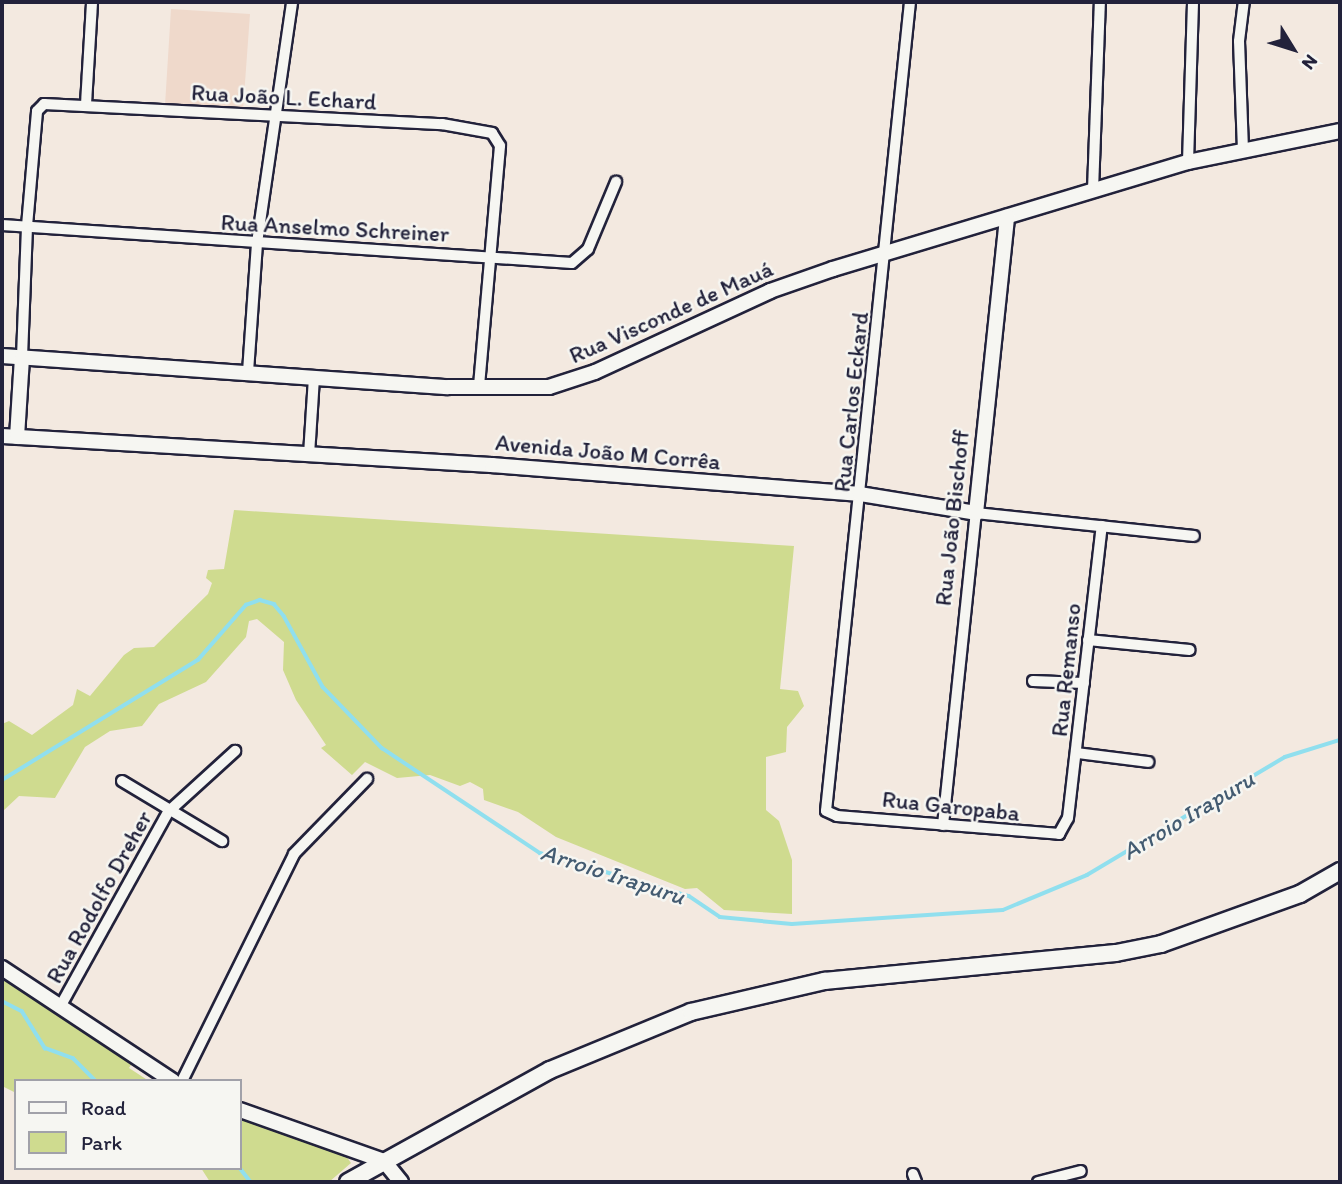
<!DOCTYPE html>
<meta charset="utf-8">
<style>
body{margin:0}
#map{position:relative;width:1342px;height:1184px;overflow:hidden;background:#f3e9e0;font-family:Itim,sans-serif}
div>[style]{position:absolute}
.built>*{inset:0;background:#efd9cb}
.green>*{inset:0;background:#cfdb8f}
.stream>*{height:3.5px;margin:-1.75px;padding:0 1.75px;transform-origin:1.75px;border-radius:1.75px;background:#90dfee}
.roads{filter:drop-shadow(2px 0 #22223b) drop-shadow(-2px 0 #22223b) drop-shadow(0 2px #22223b) drop-shadow(0 -2px #22223b)}
.street>*{height:10px;margin:-5px;padding:0 5px;transform-origin:5px;border-radius:5px;background:#f6f6f2}
.secondary>*{height:14px;margin:-7px;padding:0 7px;transform-origin:7px;border-radius:7px;background:#f6f6f2}
.primary>*{height:16px;margin:-8px;padding:0 8px;transform-origin:8px;border-radius:8px;background:#f6f6f2}
span{translate:-50% -50%;white-space:nowrap;text-align:center;line-height:1.15;-webkit-text-stroke:5px #f6f6f2;paint-order:stroke}
.street-label{font-size:23px;color:#22223b}
.water-label{font-size:24px;color:#435b71;font-style:italic}
.frame{position:absolute;inset:0;border:4px solid #22223b;pointer-events:none}
.legend{position:absolute;left:14px;top:1079px;width:228px;height:91px;box-sizing:border-box;background:#f6f6f2;border:2px solid #a1a1a9;margin:0;padding:9px 12px;list-style:none;font-size:21px;color:#22223b}
.legend li{display:flex;align-items:center;gap:14px;height:35px}
.legend b{width:35px;border:2px solid #a1a1a9}
.north{position:absolute;left:1258px;top:14px;width:70px;height:70px;-webkit-text-stroke:5px #f6f6f2;paint-order:stroke;rotate:128deg;font-size:19px;font-weight:700;line-height:28px;text-align:center;color:#22223b}
.north::after{content:'';display:block;margin:auto;width:24px;height:32px;background:#22223b;clip-path:polygon(50% 0,100% 100%,50% 72%,0 100%)}
</style>
<div id="map">
<div class="built">
<div style="clip-path:polygon(171px 9px,250px 14px,243px 110px,165px 105px)"></div>
</div>
<div class="green">
<div style="clip-path:polygon(234px 510px,794px 546px,780px 689px,798px 691px,804px 706px,787px 727px,786px 752px,766px 757px,766px 810px,779px 821px,792px 860px,792px 914px,724px 910px,697px 888px,685px 889px,556px 837px,518px 812px,484px 800px,483px 789px,470px 782px,460px 786px,430px 775px,397px 778px,365px 762px,352px 775px,321px 748px,326px 745px,296px 700px,283px 670px,284px 642px,257px 619px,249px 621px,246px 637px,206px 682px,159px 704px,142px 726px,110px 731px,85px 747px,55px 798px,19px 796px,2px 812px,2px 724px,9px 721px,32px 735px,73px 705px,77px 689px,90px 696px,124px 655px,134px 648px,154px 647px,208px 594px,212px 583px,206px 578px,208px 570px,224px 569px)"></div>
<div style="clip-path:polygon(2px 976px,133px 1062px,129px 1068px,149px 1081px,16px 1081px,16px 1093px,2px 1086px)"></div>
<div style="clip-path:polygon(240px 1118px,344px 1153px,351px 1163px,329px 1182px,210px 1182px,201px 1168px,240px 1168px)"></div>
</div>
<div class="stream">
<div style="left:2px;top:780px;width:230px;rotate:-31.5deg"></div>
<div style="left:198px;top:660px;width:73px;rotate:-48.9deg"></div>
<div style="left:246px;top:605px;width:15px;rotate:-20deg"></div>
<div style="left:260px;top:600px;width:15px;rotate:16deg"></div>
<div style="left:274px;top:604px;width:16px;rotate:50deg"></div>
<div style="left:284px;top:616px;width:81px;rotate:61.2deg"></div>
<div style="left:323px;top:687px;width:85px;rotate:46deg"></div>
<div style="left:382px;top:748px;width:190px;rotate:33.6deg"></div>
<div style="left:540px;top:853px;width:155px;rotate:16.1deg"></div>
<div style="left:689px;top:896px;width:37px;rotate:34deg"></div>
<div style="left:720px;top:917px;width:72px;rotate:5.6deg"></div>
<div style="left:792px;top:924px;width:211px;rotate:-3.8deg"></div>
<div style="left:1003px;top:910px;width:91px;rotate:-22.6deg"></div>
<div style="left:1087px;top:875px;width:230px;rotate:-30.8deg"></div>
<div style="left:1285px;top:757px;width:58px;rotate:-17.2deg"></div>
<div style="left:2px;top:1001px;width:22px;rotate:27deg"></div>
<div style="left:22px;top:1011px;width:44px;rotate:58.1deg"></div>
<div style="left:45px;top:1048px;width:30px;rotate:20deg"></div>
<div style="left:73px;top:1058px;width:33px;rotate:45deg"></div>
<div style="left:240px;top:1168px;width:18px;rotate:52deg"></div>
</div>
<div class="roads">
<div class="street">
<div style="left:910px;top:2px;width:813px;rotate:95.93deg"></div>
<div style="left:826px;top:811px;width:12px;rotate:24deg"></div>
<div style="left:837px;top:816px;width:223px;rotate:4.6deg"></div>
<div style="left:1059px;top:834px;width:18px;rotate:-61deg"></div>
<div style="left:1068px;top:818px;width:294px;rotate:-83.4deg"></div>
<div style="left:86px;top:104px;width:102px;rotate:-86.6deg"></div>
<div style="left:1243px;top:150px;width:109px;rotate:-92.1deg"></div>
<div style="left:1239px;top:41px;width:39px;rotate:-83deg"></div>
<div style="left:1188px;top:162px;width:160px;rotate:-88.2deg"></div>
<div style="left:1093px;top:190px;width:188px;rotate:-87.9deg"></div>
<div style="left:2px;top:225px;width:571px;rotate:3.81deg"></div>
<div style="left:572px;top:263px;width:21px;rotate:-41deg"></div>
<div style="left:588px;top:249px;width:73px;rotate:-67.3deg"></div>
<div style="left:22px;top:357px;width:131px;rotate:-87.8deg"></div>
<div style="left:27px;top:226px;width:115px;rotate:-85deg"></div>
<div style="left:37px;top:111px;width:10px;rotate:-45deg"></div>
<div style="left:44px;top:104px;width:399px;rotate:2.9deg"></div>
<div style="left:442px;top:124px;width:51px;rotate:10.2deg"></div>
<div style="left:492px;top:133px;width:15px;rotate:58deg"></div>
<div style="left:500px;top:146px;width:242px;rotate:95deg"></div>
<div style="left:248px;top:372px;width:129px;rotate:-86deg"></div>
<div style="left:257px;top:243px;width:244px;rotate:-81.7deg"></div>
<div style="left:309px;top:455px;width:77px;rotate:-86.3deg"></div>
<div style="left:1088px;top:640px;width:102px;rotate:5.6deg"></div>
<div style="left:1033px;top:681px;width:51px;rotate:2.2deg"></div>
<div style="left:1077px;top:753px;width:72px;rotate:7.2deg"></div>
<div style="left:122px;top:781px;width:117px;rotate:31deg"></div>
<div style="left:943px;top:825px;width:314px;rotate:-84deg"></div>
<div style="left:976px;top:513px;width:219px;rotate:6deg"></div>
<div style="left:60px;top:1007px;width:223px;rotate:-61deg"></div>
<div style="left:168px;top:812px;width:91px;rotate:-42.3deg"></div>
<div style="left:182px;top:1081px;width:253px;rotate:-63.7deg"></div>
<div style="left:294px;top:854px;width:105px;rotate:-45.8deg"></div>
<div style="left:913px;top:1174px;width:9px;rotate:69deg"></div>
<div style="left:1038px;top:1182px;width:44px;rotate:-14.3deg"></div>
</div>
<div class="secondary">
<div style="left:2px;top:356px;width:447px;rotate:4deg"></div>
<div style="left:448px;top:387px;width:101px"></div>
<div style="left:549px;top:387px;width:48px;rotate:-18.1deg"></div>
<div style="left:595px;top:372px;width:193px;rotate:-24.8deg"></div>
<div style="left:770px;top:291px;width:67px;rotate:-19.2deg"></div>
<div style="left:833px;top:269px;width:371px;rotate:-16.8deg"></div>
<div style="left:1188px;top:162px;width:155px;rotate:-11.5deg"></div>
<div style="left:2px;top:436px;width:491px;rotate:3.4deg"></div>
<div style="left:492px;top:465px;width:369px;rotate:4.5deg"></div>
<div style="left:860px;top:494px;width:118px;rotate:9.3deg"></div>
<div style="left:976px;top:513px;width:298px;rotate:-84deg"></div>
<div style="left:17px;top:437px;width:80px;rotate:-86.4deg"></div>
<div style="left:2px;top:968px;width:205px;rotate:33.5deg"></div>
<div style="left:240px;top:1110px;width:153px;rotate:19.5deg"></div>
<div style="left:384px;top:1161px;width:27px;rotate:51deg"></div>
</div>
<div class="primary">
<div style="left:348px;top:1182px;width:231px;rotate:-29deg"></div>
<div style="left:550px;top:1070px;width:152px;rotate:-22.4deg"></div>
<div style="left:691px;top:1012px;width:137px;rotate:-13.1deg"></div>
<div style="left:824px;top:981px;width:293px;rotate:-5.5deg"></div>
<div style="left:1116px;top:953px;width:46px;rotate:-11.3deg"></div>
<div style="left:1161px;top:944px;width:148px;rotate:-19.8deg"></div>
<div style="left:1300px;top:894px;width:46px;rotate:-29.9deg"></div>
</div>
</div>
<div class="street-label">
<span style="left:284px;top:97px;rotate:3deg">Rua João L. Echard</span>
<span style="left:335px;top:228px;rotate:3deg">Rua Anselmo Schreiner</span>
<span style="left:671px;top:312px;rotate:-24deg">Rua Visconde de Mauá</span>
<span style="left:851px;top:402px;rotate:-84deg">Rua Carlos Eckard</span>
<span style="left:608px;top:452px;rotate:5deg">Avenida João M Corrêa</span>
<span style="left:952px;top:518px;rotate:-84deg">Rua João Bischoff</span>
<span style="left:1066px;top:670px;rotate:-84deg">Rua Remanso</span>
<span style="left:951px;top:806px;rotate:6deg">Rua Garopaba</span>
<span style="left:99px;top:897px;rotate:-61deg">Rua Rodolfo Dreher</span>
</div>
<div class="water-label">
<span style="left:1188px;top:815px;rotate:-31deg">Arroio Irapuru</span>
<span style="left:613px;top:874px;rotate:18deg">Arroio Irapuru</span>
</div>
<div class="frame"></div>
<ul class="legend">
<li><b style="height:9px;background:#f6f6f2"></b>Road</li>
<li><b style="height:19px;background:#cfdb8f"></b>Park</li>
</ul>
<div class="north">N</div>
</div>
